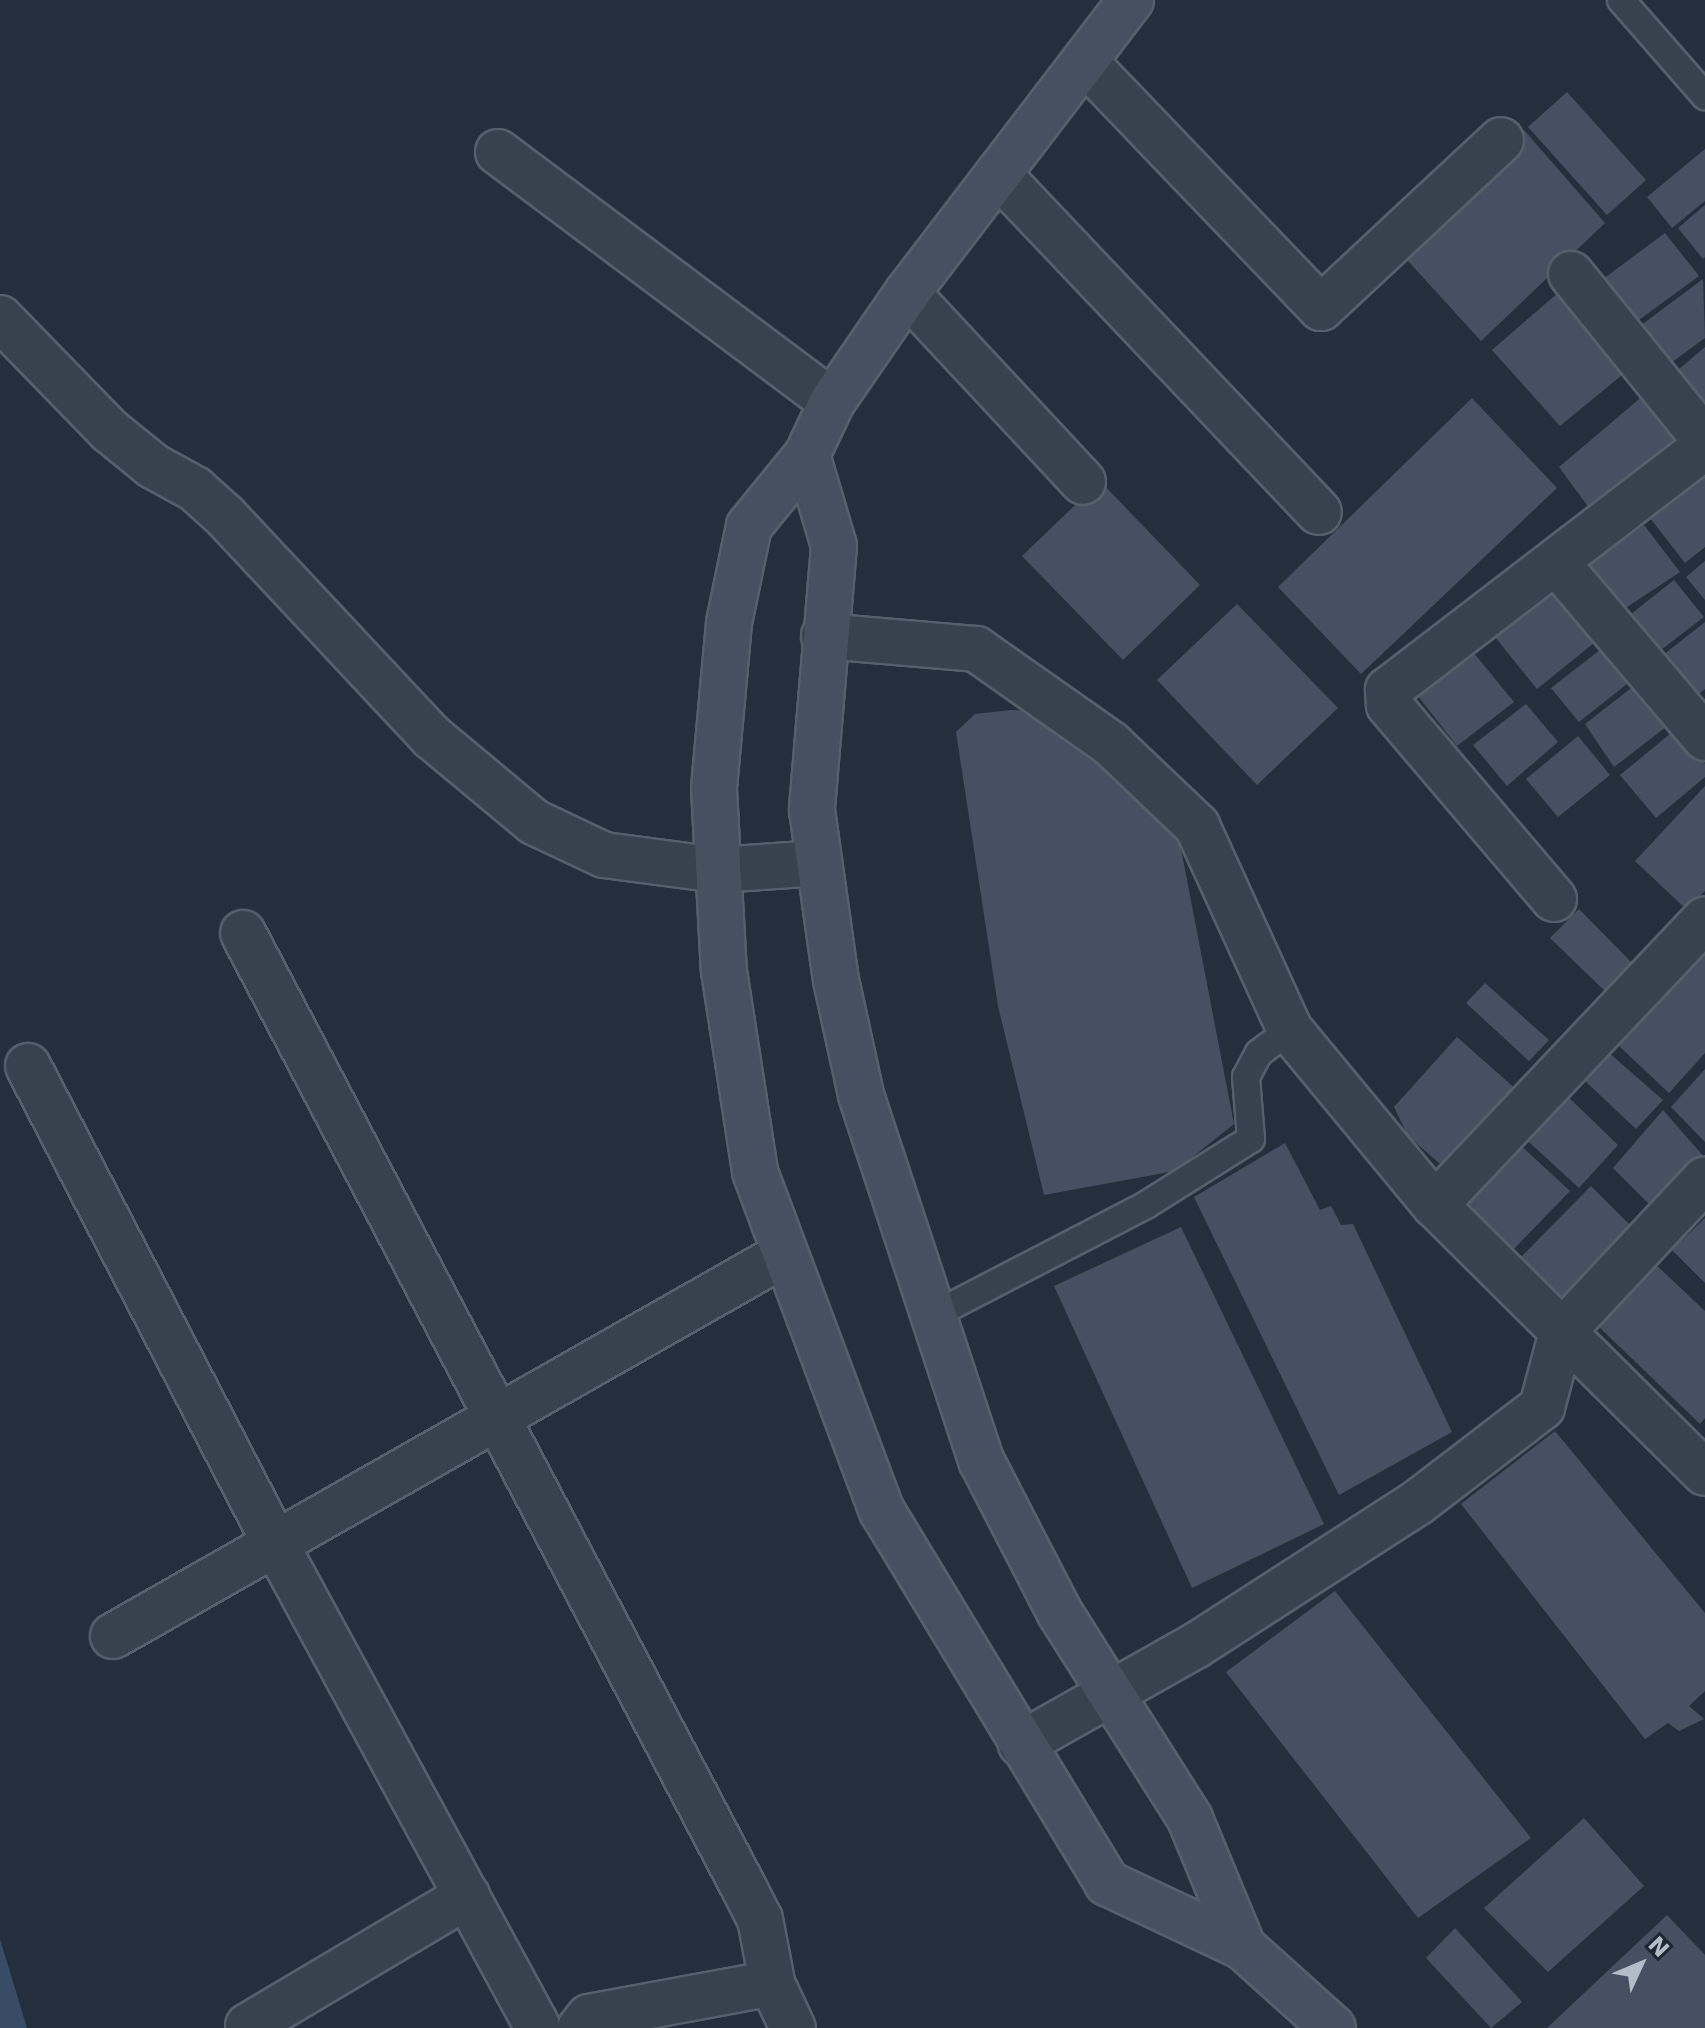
<!DOCTYPE html>
<style>
body{margin:0}
#map{position:relative;width:1705px;height:2028px;overflow:hidden;background:#242f3e;font-family:"DejaVu Sans",sans-serif}
div>[style]{position:absolute}
.water>*{inset:0;background:#394c67}
.building>*{inset:0;background:#455162}
.roads{filter:drop-shadow(2px 0 #565f6c) drop-shadow(-2px 0 #565f6c) drop-shadow(0 2px #565f6c) drop-shadow(0 -2px #565f6c)}
.lane>*{height:26px;margin:-13px;padding:0 13px;transform-origin:13px;border-radius:13px;background:#38414e}
.street>*{height:44px;margin:-22px;padding:0 22px;transform-origin:22px;border-radius:22px;background:#38414e}
.secondary>*{height:44px;margin:-22px;padding:0 22px;transform-origin:22px;border-radius:22px;background:#465061}
span{translate:-50% -50%;white-space:nowrap;text-align:center;line-height:1.15;-webkit-text-stroke:7px #1d2633;paint-order:stroke}
.north{position:absolute;left:1601px;top:1924px;width:80px;height:80px;-webkit-text-stroke:6px #1d2633;paint-order:stroke;rotate:46deg;font-size:22px;font-weight:700;line-height:32px;text-align:center;color:#b4bcc9}
.north::after{content:'';display:block;margin:auto;width:28px;height:36px;background:#b4bcc9;clip-path:polygon(50% 0,100% 100%,50% 72%,0 100%)}
</style>
<div id="map">
<div class="water">
<div style="clip-path:polygon(0 1939px,27px 2028px,0 2028px)"></div>
</div>
<div class="building">
<div style="clip-path:polygon(1567px 92px,1646px 180px,1607px 215px,1528px 127px)"></div>
<div style="clip-path:polygon(1524px 130px,1605px 223px,1481px 341px,1398px 250px)"></div>
<div style="clip-path:polygon(1705px 149px,1705px 201px,1672px 228px,1647px 197px)"></div>
<div style="clip-path:polygon(1705px 205px,1705px 257px,1703px 259px,1678px 228px)"></div>
<div style="clip-path:polygon(1665px 233px,1699px 276px,1628px 328px,1595px 285px)"></div>
<div style="clip-path:polygon(1703px 279px,1705px 338px,1664px 368px,1636px 329px)"></div>
<div style="clip-path:polygon(1567px 285px,1633px 366px,1560px 426px,1492px 350px)"></div>
<div style="clip-path:polygon(1705px 347px,1705px 415px,1672px 375px)"></div>
<div style="clip-path:polygon(1651px 389px,1691px 438px,1595px 516px,1559px 467px)"></div>
<div style="clip-path:polygon(1472px 398px,1557px 488px,1361px 674px,1278px 587px)"></div>
<div style="clip-path:polygon(1705px 476px,1705px 547px,1685px 563px,1650px 518px)"></div>
<div style="clip-path:polygon(1100px 481px,1200px 585px,1123px 660px,1022px 556px)"></div>
<div style="clip-path:polygon(1644px 525px,1680px 572px,1615px 615px,1582px 570px)"></div>
<div style="clip-path:polygon(1705px 561px,1705px 600px,1686px 577px)"></div>
<div style="clip-path:polygon(1674px 580px,1704px 617px,1649px 659px,1621px 622px)"></div>
<div style="clip-path:polygon(1556px 591px,1599px 639px,1537px 689px,1495px 637px)"></div>
<div style="clip-path:polygon(1237px 604px,1338px 708px,1257px 785px,1157px 680px)"></div>
<div style="clip-path:polygon(1705px 622px,1705px 689px,1685px 705px,1653px 663px)"></div>
<div style="clip-path:polygon(1605px 646px,1632px 680px,1579px 722px,1551px 688px)"></div>
<div style="clip-path:polygon(1473px 652px,1514px 702px,1457px 746px,1417px 695px)"></div>
<div style="clip-path:polygon(1639px 682px,1670px 724px,1614px 767px,1585px 724px)"></div>
<div style="clip-path:polygon(1526px 704px,1558px 742px,1507px 786px,1473px 745px)"></div>
<div style="clip-path:polygon(1011px 710px,1041px 711px,1176px 823px,1234px 1124px,1175px 1171px,1044px 1195px,998px 1006px,956px 732px,975px 714px)"></div>
<div style="clip-path:polygon(1676px 729px,1705px 764px,1705px 777px,1656px 818px,1620px 775px)"></div>
<div style="clip-path:polygon(1578px 736px,1610px 775px,1558px 817px,1526px 779px)"></div>
<div style="clip-path:polygon(1705px 786px,1705px 891px,1687px 910px,1635px 861px)"></div>
<div style="clip-path:polygon(1579px 909px,1640px 971px,1612px 998px,1550px 938px)"></div>
<div style="clip-path:polygon(1705px 950px,1705px 1053px,1669px 1093px,1619px 1046px)"></div>
<div style="clip-path:polygon(1485px 983px,1549px 1040px,1529px 1061px,1466px 1003px)"></div>
<div style="clip-path:polygon(1457px 1037px,1518px 1091px,1446px 1169px,1408px 1136px,1394px 1107px)"></div>
<div style="clip-path:polygon(1608px 1052px,1663px 1100px,1636px 1129px,1584px 1080px)"></div>
<div style="clip-path:polygon(1705px 1069px,1705px 1142px,1671px 1107px)"></div>
<div style="clip-path:polygon(1560px 1089px,1618px 1145px,1579px 1188px,1518px 1132px)"></div>
<div style="clip-path:polygon(1663px 1110px,1705px 1158px,1659px 1214px,1613px 1168px)"></div>
<div style="clip-path:polygon(1516px 1141px,1570px 1191px,1507px 1256px,1458px 1202px)"></div>
<div style="clip-path:polygon(1285px 1143px,1320px 1210px,1331px 1206px,1341px 1225px,1353px 1224px,1452px 1432px,1339px 1495px,1194px 1197px)"></div>
<div style="clip-path:polygon(1591px 1186px,1634px 1229px,1563px 1303px,1521px 1257px)"></div>
<div style="clip-path:polygon(1705px 1218px,1705px 1283px,1672px 1250px)"></div>
<div style="clip-path:polygon(1181px 1227px,1324px 1524px,1192px 1588px,1054px 1286px)"></div>
<div style="clip-path:polygon(1654px 1263px,1705px 1311px,1705px 1418px,1700px 1424px,1596px 1324px)"></div>
<div style="clip-path:polygon(1555px 1431px,1705px 1613px,1705px 1691px,1689px 1706px,1704px 1719px,1679px 1731px,1668px 1723px,1645px 1739px,1461px 1504px)"></div>
<div style="clip-path:polygon(1335px 1591px,1531px 1838px,1418px 1918px,1226px 1672px)"></div>
<div style="clip-path:polygon(1584px 1818px,1644px 1886px,1548px 1972px,1484px 1908px)"></div>
<div style="clip-path:polygon(1667px 1915px,1705px 1955px,1705px 2028px,1547px 2028px)"></div>
<div style="clip-path:polygon(1455px 1928px,1522px 2002px,1491px 2028px,1426px 1958px)"></div>
</div>
<div class="roads">
<div class="lane">
<div style="left:1621px;top:0;width:128px;rotate:48.8deg"></div>
<div style="left:934px;top:1315px;width:239px;rotate:-27.4deg"></div>
<div style="left:1146px;top:1205px;width:124px;rotate:-32.2deg"></div>
<div style="left:1251px;top:1139px;width:62px;rotate:-94.6deg"></div>
<div style="left:1246px;top:1077px;width:27px;rotate:-62deg"></div>
<div style="left:1259px;top:1053px;width:39px;rotate:-37deg"></div>
</div>
<div class="street">
<div style="left:1085px;top:62px;width:341px;rotate:46.2deg"></div>
<div style="left:1321px;top:308px;width:246px;rotate:-43deg"></div>
<div style="left:498px;top:152px;width:417px;rotate:36.8deg"></div>
<div style="left:998px;top:174px;width:466px;rotate:46.5deg"></div>
<div style="left:1571px;top:274px;width:213px;rotate:51.1deg"></div>
<div style="left:907px;top:293px;width:258px;rotate:47deg"></div>
<div style="left:0;top:318px;width:158px;rotate:45.8deg"></div>
<div style="left:110px;top:431px;width:55px;rotate:39.1deg"></div>
<div style="left:153px;top:466px;width:48px;rotate:28.7deg"></div>
<div style="left:195px;top:489px;width:40px;rotate:42deg"></div>
<div style="left:225px;top:516px;width:303px;rotate:46.9deg"></div>
<div style="left:432px;top:737px;width:133px;rotate:39.8deg"></div>
<div style="left:534px;top:822px;width:77px;rotate:25.2deg"></div>
<div style="left:604px;top:855px;width:115px;rotate:7.5deg"></div>
<div style="left:718px;top:870px;width:101px;rotate:-4deg"></div>
<div style="left:1556px;top:562px;width:231px;rotate:49.7deg"></div>
<div style="left:824px;top:636px;width:153px;rotate:4.9deg"></div>
<div style="left:976px;top:649px;width:165px;rotate:35.1deg"></div>
<div style="left:1111px;top:744px;width:119px;rotate:43.6deg"></div>
<div style="left:1197px;top:826px;width:224px;rotate:65.5deg"></div>
<div style="left:1290px;top:1030px;width:227px;rotate:50.4deg"></div>
<div style="left:1435px;top:1205px;width:380px;rotate:44.8deg"></div>
<div style="left:1554px;top:899px;width:255px;rotate:-130.4deg"></div>
<div style="left:1389px;top:705px;width:15px;rotate:-94deg"></div>
<div style="left:1388px;top:690px;width:399px;rotate:-37.5deg"></div>
<div style="left:243px;top:933px;width:1078px;rotate:62.32deg"></div>
<div style="left:744px;top:1888px;width:35px;rotate:63deg"></div>
<div style="left:760px;top:1919px;width:69px;rotate:79.2deg"></div>
<div style="left:28px;top:1066px;width:537px;rotate:62.62deg"></div>
<div style="left:275px;top:1543px;width:549px;rotate:61.52deg"></div>
<div style="left:1435px;top:1205px;width:393px;rotate:-46.6deg"></div>
<div style="left:113px;top:1636px;width:771px;rotate:-29.63deg"></div>
<div style="left:1021px;top:1744px;width:200px;rotate:-29.4deg"></div>
<div style="left:1195px;top:1646px;width:264px;rotate:-32.8deg"></div>
<div style="left:1417px;top:1503px;width:158px;rotate:-37.5deg"></div>
<div style="left:1542px;top:1407px;width:78px;rotate:-75.1deg"></div>
<div style="left:1562px;top:1332px;width:209px;rotate:-46.9deg"></div>
<div style="left:248px;top:2026px;width:255px;rotate:-30.7deg"></div>
<div style="left:580px;top:2028px;width:14px;rotate:-51deg"></div>
<div style="left:589px;top:2017px;width:181px;rotate:-10.5deg"></div>
<div style="left:767px;top:1984px;width:12px;rotate:42deg"></div>
<div style="left:776px;top:1992px;width:40px;rotate:65deg"></div>
</div>
<div class="secondary">
<div style="left:1131px;top:0;width:369px;rotate:127.4deg"></div>
<div style="left:907px;top:293px;width:132px;rotate:124.5deg"></div>
<div style="left:832px;top:402px;width:59px;rotate:115.3deg"></div>
<div style="left:807px;top:455px;width:92px;rotate:129.2deg"></div>
<div style="left:749px;top:526px;width:99px;rotate:101.7deg"></div>
<div style="left:729px;top:623px;width:167px;rotate:95.2deg"></div>
<div style="left:714px;top:789px;width:182px;rotate:86.9deg"></div>
<div style="left:724px;top:971px;width:203px;rotate:81.2deg"></div>
<div style="left:755px;top:1172px;width:362px;rotate:69.5deg"></div>
<div style="left:882px;top:1511px;width:435px;rotate:58.8deg"></div>
<div style="left:1107px;top:1883px;width:150px;rotate:25.2deg"></div>
<div style="left:1243px;top:1947px;width:121px;rotate:42deg"></div>
<div style="left:807px;top:455px;width:95px;rotate:73.5deg"></div>
<div style="left:834px;top:546px;width:265px;rotate:94.8deg"></div>
<div style="left:812px;top:810px;width:172px;rotate:82deg"></div>
<div style="left:836px;top:980px;width:118px;rotate:77.7deg"></div>
<div style="left:861px;top:1095px;width:386px;rotate:71.8deg"></div>
<div style="left:982px;top:1462px;width:170px;rotate:62.7deg"></div>
<div style="left:1060px;top:1613px;width:244px;rotate:57.7deg"></div>
<div style="left:1190px;top:1819px;width:139px;rotate:67.5deg"></div>
</div>
</div>
<div class="north">N</div>
</div>
